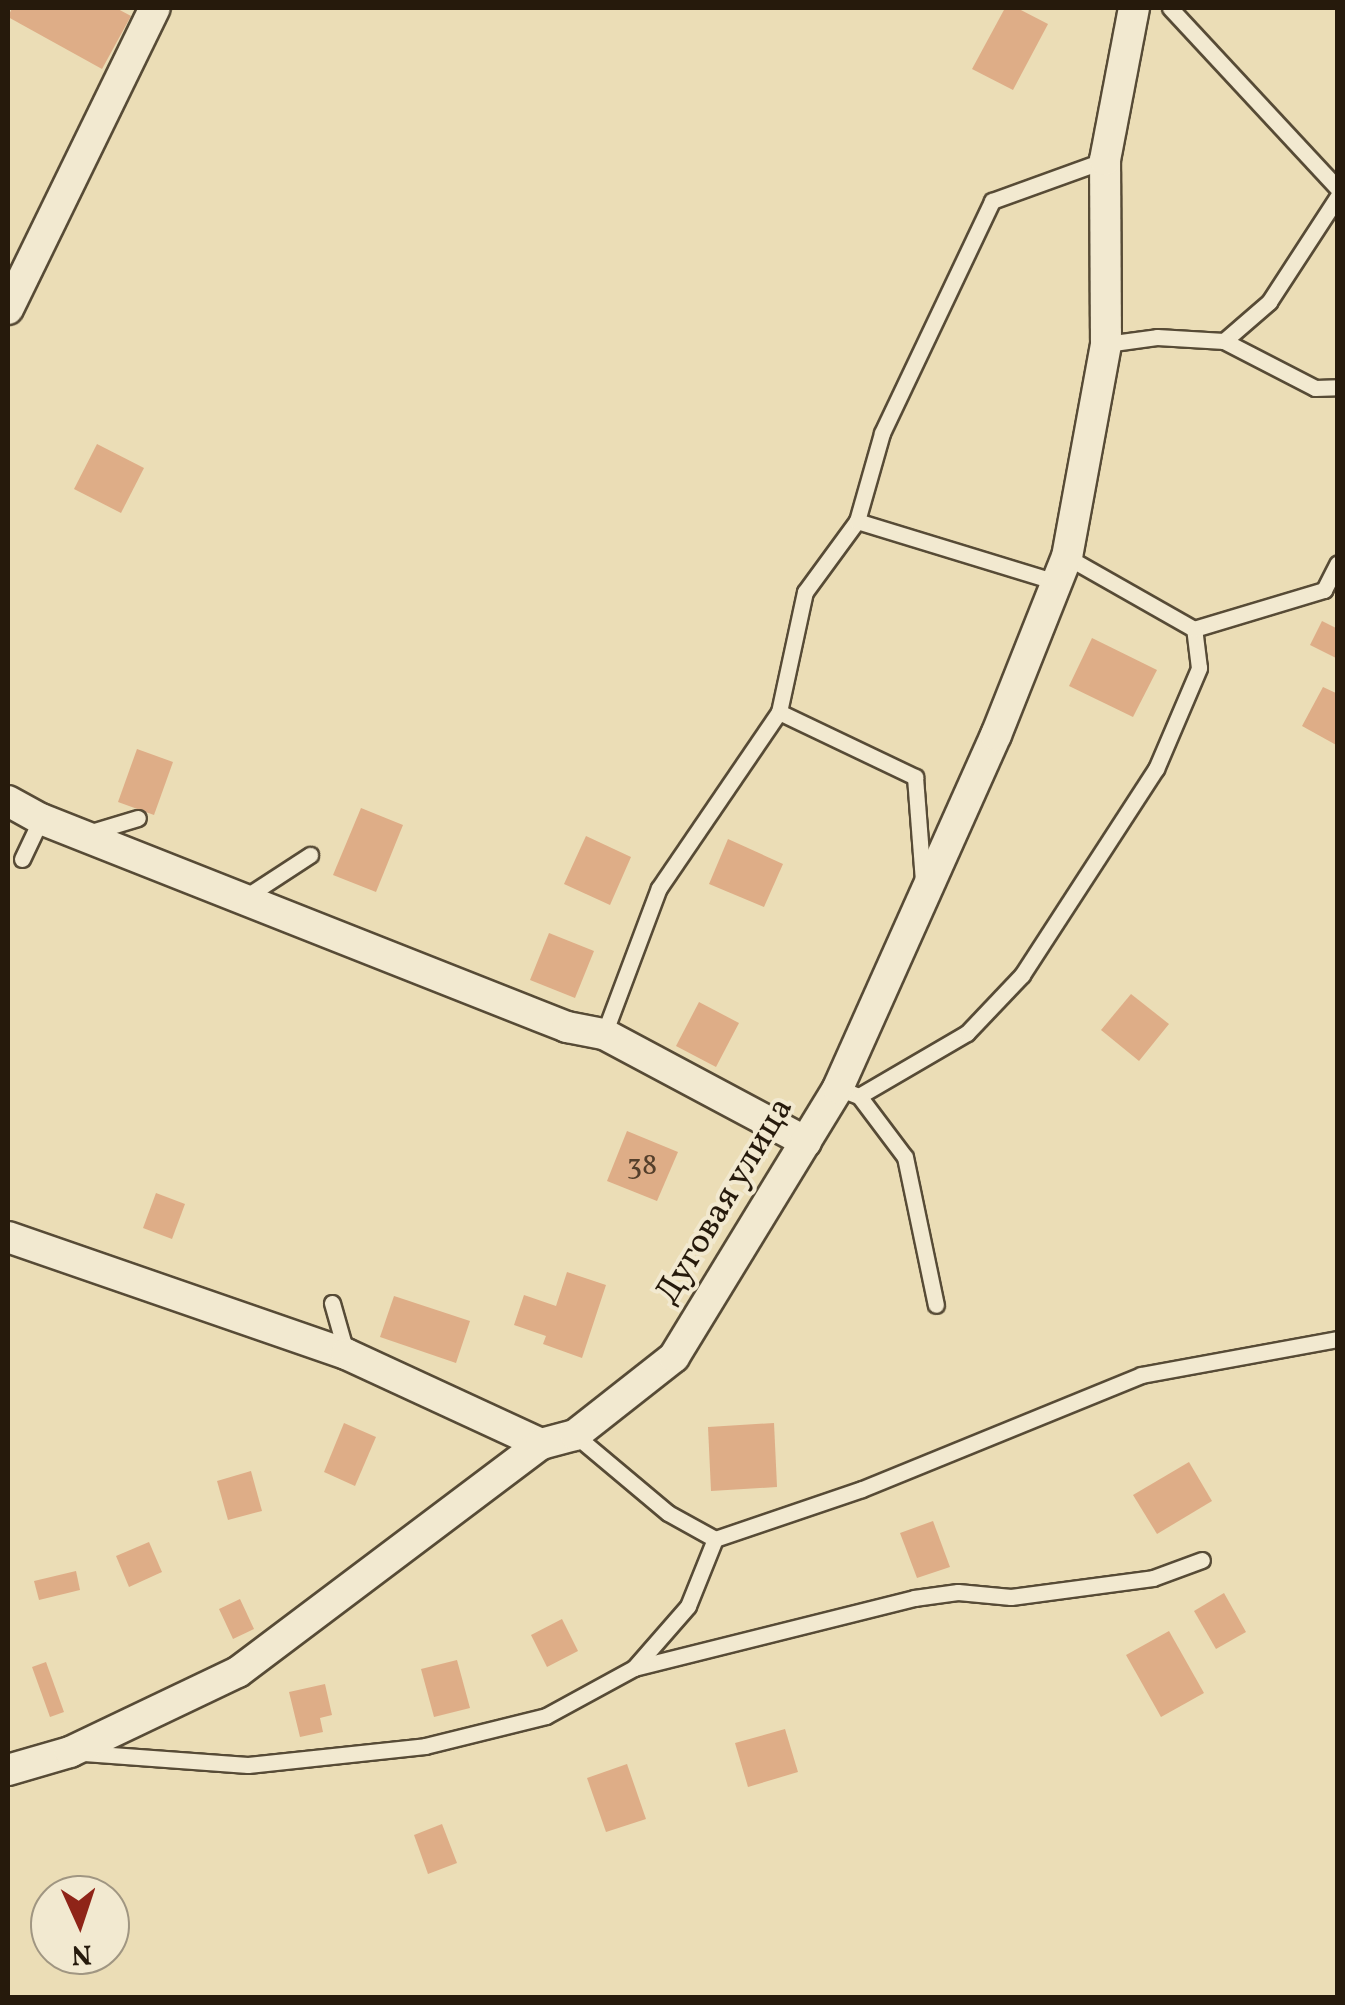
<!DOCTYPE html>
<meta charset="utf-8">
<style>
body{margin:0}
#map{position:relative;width:1345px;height:2005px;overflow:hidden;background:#ebddb6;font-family:Vollkorn,serif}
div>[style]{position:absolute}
.building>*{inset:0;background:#dead87}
.roads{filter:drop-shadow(2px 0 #574b36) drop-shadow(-2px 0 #574b36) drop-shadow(0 2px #574b36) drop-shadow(0 -2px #574b36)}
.lane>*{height:15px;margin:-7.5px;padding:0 7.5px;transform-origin:7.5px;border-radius:7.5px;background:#f2e9d0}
.street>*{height:30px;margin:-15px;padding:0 15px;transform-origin:15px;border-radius:15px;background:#f2e9d0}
span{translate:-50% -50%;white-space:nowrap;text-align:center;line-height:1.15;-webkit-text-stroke:8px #f2e9d0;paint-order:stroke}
.number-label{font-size:30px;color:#543f2b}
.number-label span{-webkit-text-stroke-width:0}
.street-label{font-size:35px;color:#261a0c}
.frame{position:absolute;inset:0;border:10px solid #261a0c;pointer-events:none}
.north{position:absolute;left:30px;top:1875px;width:100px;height:100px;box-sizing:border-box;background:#f2e9d0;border:2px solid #a09682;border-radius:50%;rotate:177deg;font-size:28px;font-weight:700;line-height:40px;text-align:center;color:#261a0c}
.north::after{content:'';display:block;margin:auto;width:35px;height:45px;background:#8f2418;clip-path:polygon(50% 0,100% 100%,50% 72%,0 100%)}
</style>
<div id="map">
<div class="building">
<div style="clip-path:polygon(12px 8px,116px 8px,131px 16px,102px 69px,8px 17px)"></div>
<div style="clip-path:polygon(1005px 8px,1017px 8px,1048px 24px,1013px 90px,972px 69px)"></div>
<div style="clip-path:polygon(97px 444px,144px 468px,121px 513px,74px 489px)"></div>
<div style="clip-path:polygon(1322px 621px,1338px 629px,1338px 659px,1310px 645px)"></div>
<div style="clip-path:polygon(1092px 638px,1157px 670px,1133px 717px,1069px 686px)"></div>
<div style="clip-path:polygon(1323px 687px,1338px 694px,1338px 746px,1302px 726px)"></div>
<div style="clip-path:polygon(137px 749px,173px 762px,154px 815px,118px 802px)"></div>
<div style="clip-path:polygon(361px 808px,403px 825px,376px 892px,333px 875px)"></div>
<div style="clip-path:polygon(586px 836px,631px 857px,610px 905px,564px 884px)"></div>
<div style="clip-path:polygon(728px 839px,783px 864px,764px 907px,709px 884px)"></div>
<div style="clip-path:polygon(549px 933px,594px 951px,575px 998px,530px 980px)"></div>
<div style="clip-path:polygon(1131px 994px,1169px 1024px,1139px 1061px,1101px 1030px)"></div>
<div style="clip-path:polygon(699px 1002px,739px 1023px,716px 1067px,676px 1046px)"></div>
<div style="clip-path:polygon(627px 1131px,678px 1152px,657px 1201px,607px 1181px)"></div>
<div style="clip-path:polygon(156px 1193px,185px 1204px,172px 1239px,143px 1228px)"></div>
<div style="clip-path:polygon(567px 1272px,606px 1285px,582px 1358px,543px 1344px,546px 1336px,514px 1325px,524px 1295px,556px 1306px)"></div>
<div style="clip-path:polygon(394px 1296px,470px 1321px,456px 1363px,380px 1337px)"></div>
<div style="clip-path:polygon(344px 1423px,376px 1437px,355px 1486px,324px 1472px)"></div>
<div style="clip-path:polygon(774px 1423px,777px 1487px,711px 1491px,708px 1427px)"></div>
<div style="clip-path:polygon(1189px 1462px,1212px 1501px,1157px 1534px,1133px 1495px)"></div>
<div style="clip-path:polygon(251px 1471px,262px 1511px,228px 1520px,217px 1481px)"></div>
<div style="clip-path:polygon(933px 1521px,950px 1567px,917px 1578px,900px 1533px)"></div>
<div style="clip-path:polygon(149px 1542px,162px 1572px,129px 1587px,116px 1556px)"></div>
<div style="clip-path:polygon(76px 1571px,80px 1590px,39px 1600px,34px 1581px)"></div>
<div style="clip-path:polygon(1224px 1593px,1246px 1632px,1216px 1649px,1194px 1611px)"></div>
<div style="clip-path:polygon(240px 1599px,254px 1629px,233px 1639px,219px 1609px)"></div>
<div style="clip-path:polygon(562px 1619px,578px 1651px,547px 1667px,531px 1635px)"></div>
<div style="clip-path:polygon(1169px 1631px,1204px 1693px,1161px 1717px,1126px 1655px)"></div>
<div style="clip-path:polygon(457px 1660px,470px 1708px,434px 1717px,421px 1669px)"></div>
<div style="clip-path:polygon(46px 1662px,64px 1712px,50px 1717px,32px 1667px)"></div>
<div style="clip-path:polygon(325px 1684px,332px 1715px,320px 1718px,323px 1732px,300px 1737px,289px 1692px)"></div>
<div style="clip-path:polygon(785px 1729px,798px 1772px,748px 1787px,735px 1743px)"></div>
<div style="clip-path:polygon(627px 1764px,646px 1819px,606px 1832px,587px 1778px)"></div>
<div style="clip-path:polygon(442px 1824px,457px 1863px,428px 1874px,414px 1835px)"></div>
</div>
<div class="roads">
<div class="lane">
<div style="left:1170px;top:8px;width:247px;rotate:47.1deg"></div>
<div style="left:1224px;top:341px;width:60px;rotate:-40.9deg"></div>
<div style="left:1269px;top:302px;width:126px;rotate:-56.9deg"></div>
<div style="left:1106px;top:344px;width:51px;rotate:-7.8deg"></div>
<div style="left:1157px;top:337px;width:67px;rotate:3.4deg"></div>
<div style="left:1224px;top:341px;width:102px;rotate:27.3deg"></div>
<div style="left:1315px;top:388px;width:23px;rotate:-2deg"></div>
<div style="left:857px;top:521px;width:91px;rotate:-74.1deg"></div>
<div style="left:882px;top:433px;width:257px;rotate:-64.6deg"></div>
<div style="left:992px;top:201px;width:120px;rotate:-19.9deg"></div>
<div style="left:1194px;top:629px;width:136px;rotate:-16.7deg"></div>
<div style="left:1324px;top:590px;width:30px;rotate:-63deg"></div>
<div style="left:779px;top:712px;width:151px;rotate:25.5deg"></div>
<div style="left:915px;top:777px;width:105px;rotate:85.6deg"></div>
<div style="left:88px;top:833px;width:52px;rotate:-16.7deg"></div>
<div style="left:22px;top:859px;width:44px;rotate:-64.6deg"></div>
<div style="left:244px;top:898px;width:79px;rotate:-33.1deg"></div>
<div style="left:604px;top:1034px;width:156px;rotate:-69.4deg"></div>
<div style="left:659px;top:888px;width:213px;rotate:-55.7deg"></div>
<div style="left:779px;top:712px;width:123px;rotate:-77.8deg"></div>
<div style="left:805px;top:592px;width:88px;rotate:-53.8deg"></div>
<div style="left:857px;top:521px;width:209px;rotate:17deg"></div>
<div style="left:838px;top:1088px;width:22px;rotate:21deg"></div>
<div style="left:859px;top:1096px;width:125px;rotate:-30.3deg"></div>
<div style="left:967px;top:1033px;width:80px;rotate:-46.5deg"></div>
<div style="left:1022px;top:975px;width:246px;rotate:-57deg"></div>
<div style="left:1156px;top:769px;width:110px;rotate:-66.9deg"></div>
<div style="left:1199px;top:668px;width:39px;rotate:-97deg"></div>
<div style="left:1194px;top:629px;width:146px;rotate:-150.4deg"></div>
<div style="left:859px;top:1096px;width:76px;rotate:53deg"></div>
<div style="left:905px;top:1157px;width:151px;rotate:78.2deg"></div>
<div style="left:332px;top:1303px;width:51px;rotate:74.1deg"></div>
<div style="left:575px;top:1435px;width:121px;rotate:40deg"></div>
<div style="left:668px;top:1513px;width:54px;rotate:29deg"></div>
<div style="left:715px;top:1539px;width:155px;rotate:-18.8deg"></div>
<div style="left:862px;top:1489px;width:301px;rotate:-22.2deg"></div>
<div style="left:1141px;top:1375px;width:200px;rotate:-10.4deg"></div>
<div style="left:634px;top:1668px;width:289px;rotate:-14deg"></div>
<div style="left:914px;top:1598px;width:44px;rotate:-7.8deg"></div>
<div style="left:958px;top:1592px;width:53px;rotate:5.4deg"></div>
<div style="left:1011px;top:1597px;width:143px;rotate:-7.6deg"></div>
<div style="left:1153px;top:1578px;width:52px;rotate:-20.2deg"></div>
<div style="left:84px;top:1753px;width:164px;rotate:4.2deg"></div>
<div style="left:248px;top:1765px;width:178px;rotate:-6.1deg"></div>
<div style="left:425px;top:1746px;width:125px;rotate:-13.9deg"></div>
<div style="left:546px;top:1716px;width:100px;rotate:-28.6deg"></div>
<div style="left:634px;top:1668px;width:82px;rotate:-48.9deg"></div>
<div style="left:688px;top:1606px;width:72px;rotate:-68.1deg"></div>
</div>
<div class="street">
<div style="left:8px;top:309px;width:335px;rotate:-64deg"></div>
<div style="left:8px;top:801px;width:38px;rotate:29deg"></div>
<div style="left:41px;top:819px;width:566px;rotate:21.58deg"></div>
<div style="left:567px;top:1027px;width:38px;rotate:11deg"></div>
<div style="left:604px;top:1034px;width:229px;rotate:28.1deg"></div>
<div style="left:8px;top:1237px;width:358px;rotate:19.1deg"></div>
<div style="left:346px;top:1354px;width:215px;rotate:24.8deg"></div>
<div style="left:8px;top:1770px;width:65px;rotate:-16.2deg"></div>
<div style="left:70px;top:1752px;width:186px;rotate:-25.5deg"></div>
<div style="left:238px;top:1672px;width:379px;rotate:-37deg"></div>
<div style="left:541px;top:1444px;width:35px;rotate:-15deg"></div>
<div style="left:575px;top:1435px;width:126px;rotate:-38.2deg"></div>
<div style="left:674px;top:1357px;width:315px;rotate:-58.6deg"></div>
<div style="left:838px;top:1088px;width:387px;rotate:-65.9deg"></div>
<div style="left:996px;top:735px;width:192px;rotate:-68.3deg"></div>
<div style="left:1067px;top:557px;width:217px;rotate:-79.6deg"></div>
<div style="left:1106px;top:344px;width:184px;rotate:-90.3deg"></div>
<div style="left:1105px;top:160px;width:155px;rotate:-79.2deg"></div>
</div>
</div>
<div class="number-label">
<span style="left:642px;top:1166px">38</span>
</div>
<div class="street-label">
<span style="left:725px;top:1201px;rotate:-59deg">Дуговая улица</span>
</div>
<div class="frame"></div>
<div class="north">N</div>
</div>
